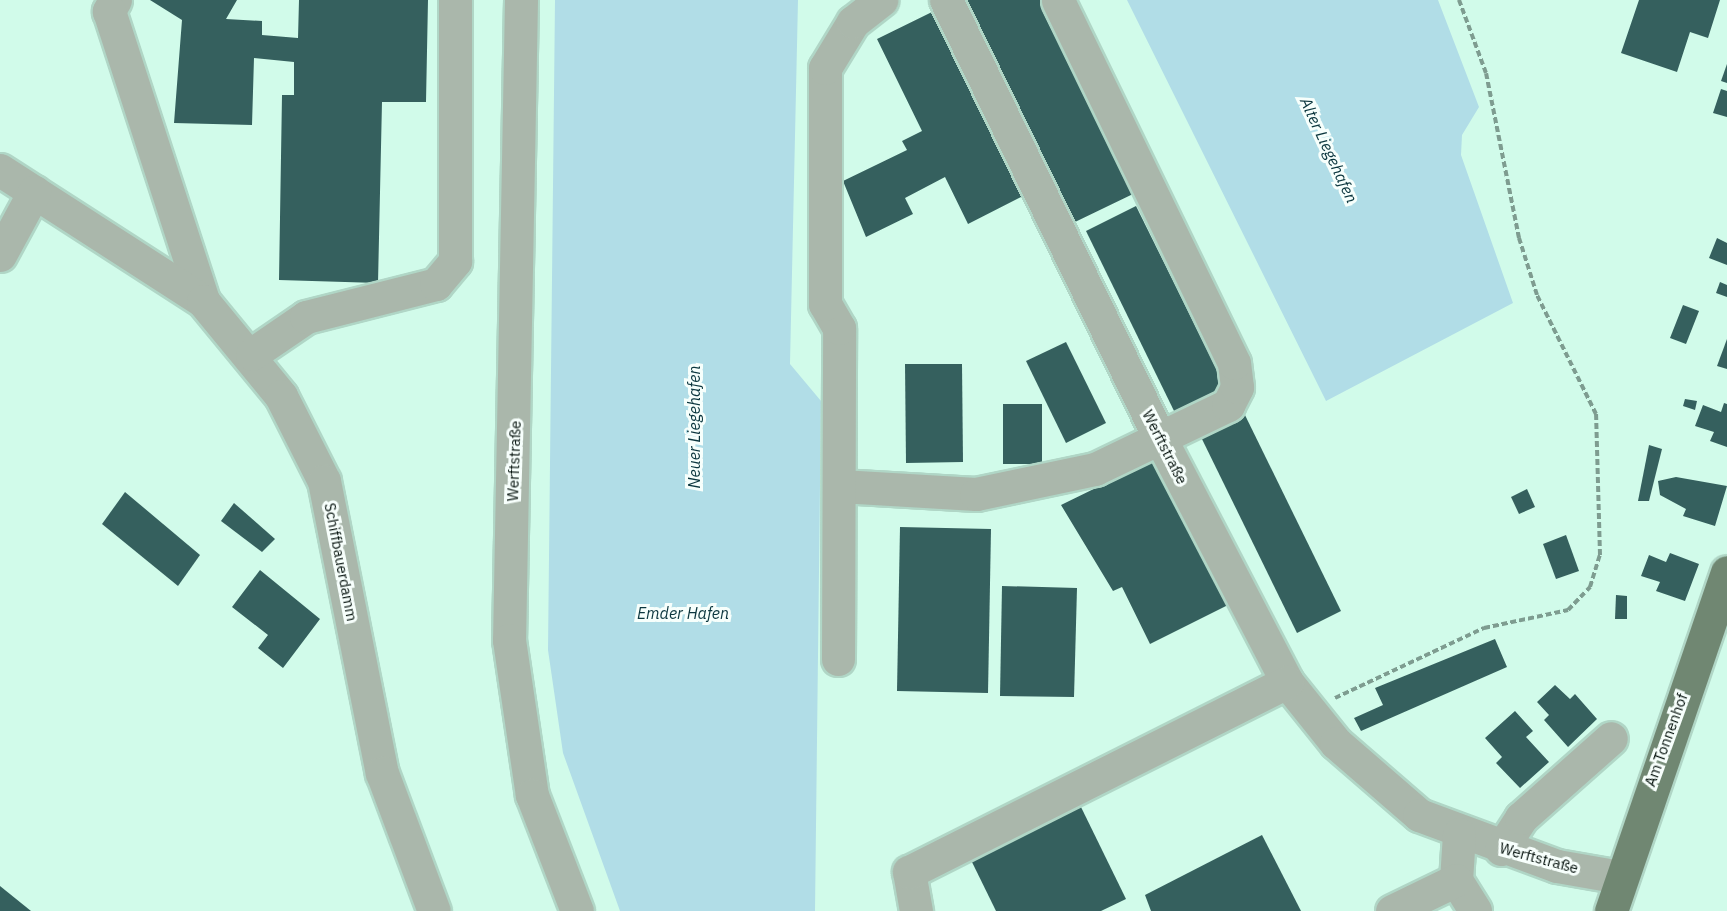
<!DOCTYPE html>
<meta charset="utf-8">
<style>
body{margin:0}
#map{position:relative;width:1727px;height:911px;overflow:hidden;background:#d1fbea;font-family:"IBM Plex Sans",sans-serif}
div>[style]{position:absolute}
.water>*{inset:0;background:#b1dde7}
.building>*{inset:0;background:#35605e}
.path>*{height:4px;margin-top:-2px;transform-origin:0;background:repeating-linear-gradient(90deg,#7e9c90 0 6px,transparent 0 9px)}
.roads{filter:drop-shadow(2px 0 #b0d6c6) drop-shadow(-2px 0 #b0d6c6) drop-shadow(0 2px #b0d6c6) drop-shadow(0 -2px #b0d6c6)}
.minor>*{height:33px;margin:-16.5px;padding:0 16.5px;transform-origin:16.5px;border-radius:16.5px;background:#aab7ab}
.major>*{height:33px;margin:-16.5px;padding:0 16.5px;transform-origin:16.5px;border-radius:16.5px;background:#708772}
span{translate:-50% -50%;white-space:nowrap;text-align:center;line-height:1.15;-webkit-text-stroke:6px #f7fffc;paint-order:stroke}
.street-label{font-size:15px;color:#04110c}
.water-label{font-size:16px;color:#0b363e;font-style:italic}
</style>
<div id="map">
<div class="water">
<div style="clip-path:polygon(555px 0,798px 0,790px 364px,821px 401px,815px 911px,620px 911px,563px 753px,548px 650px)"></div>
<div style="clip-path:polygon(1127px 0,1438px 0,1479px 107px,1462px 135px,1461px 155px,1513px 303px,1326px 401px)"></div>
</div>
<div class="building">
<div style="clip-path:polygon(150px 0,237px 0,226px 19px,262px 21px,262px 35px,298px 38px,299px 0,428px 0,426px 102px,382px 102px,378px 283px,279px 280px,282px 95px,294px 95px,294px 62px,254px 58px,252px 125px,174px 123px,182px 20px)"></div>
<div style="clip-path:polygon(966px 0,1044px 0,1047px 7px,1042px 10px,1133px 194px,1075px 222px)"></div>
<div style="clip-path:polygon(1639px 0,1720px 0,1708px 38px,1690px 32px,1677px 72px,1621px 53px)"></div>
<div style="clip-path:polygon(932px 12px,1023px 196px,968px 224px,945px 177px,905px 198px,913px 214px,866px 237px,843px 181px,907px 150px,902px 141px,922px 131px,877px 39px)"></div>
<div style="clip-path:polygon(1727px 64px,1727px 83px,1721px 81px)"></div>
<div style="clip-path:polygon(1721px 89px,1727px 91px,1727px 117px,1713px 113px)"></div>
<div style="clip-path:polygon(1136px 206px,1227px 390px,1176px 415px,1086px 231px)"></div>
<div style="clip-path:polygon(1717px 238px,1727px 243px,1727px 265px,1709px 258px)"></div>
<div style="clip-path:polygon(1720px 282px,1727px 285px,1727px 297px,1716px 293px)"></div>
<div style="clip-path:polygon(1683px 305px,1699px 311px,1686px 344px,1670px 338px)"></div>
<div style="clip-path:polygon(1727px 339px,1727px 369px,1717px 366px)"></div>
<div style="clip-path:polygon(1066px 342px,1106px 423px,1066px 443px,1026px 361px)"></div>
<div style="clip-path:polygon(905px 364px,962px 364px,963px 462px,906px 463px)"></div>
<div style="clip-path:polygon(1685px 399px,1697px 401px,1695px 410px,1683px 406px)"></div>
<div style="clip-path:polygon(1724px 403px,1727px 404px,1727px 447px,1710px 441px,1714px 432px,1695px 426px,1703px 405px,1721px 412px)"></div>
<div style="clip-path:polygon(1003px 404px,1042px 404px,1042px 464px,1003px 464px)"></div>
<div style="clip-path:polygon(1243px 411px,1341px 611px,1297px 633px,1199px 433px)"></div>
<div style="clip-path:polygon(1649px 445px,1662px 449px,1649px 501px,1638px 501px)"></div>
<div style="clip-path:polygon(1155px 459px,1228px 605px,1150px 644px,1122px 587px,1113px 591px,1061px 505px)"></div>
<div style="clip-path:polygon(1676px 477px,1727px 486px,1715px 526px,1683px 516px,1686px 509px,1660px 495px,1658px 481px)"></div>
<div style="clip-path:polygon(1527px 489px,1535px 507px,1519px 514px,1511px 497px)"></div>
<div style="clip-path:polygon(125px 492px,200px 555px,178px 586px,102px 524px)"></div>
<div style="clip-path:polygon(234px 503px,275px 539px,262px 552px,221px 521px)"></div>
<div style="clip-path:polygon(900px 527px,991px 529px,988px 693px,897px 691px)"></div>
<div style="clip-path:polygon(1566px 535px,1579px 571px,1556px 579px,1543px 544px)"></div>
<div style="clip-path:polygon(1670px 553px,1699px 564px,1685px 601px,1656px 591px,1660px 582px,1641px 576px,1649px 555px,1666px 562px)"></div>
<div style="clip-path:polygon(260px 570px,320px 619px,283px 668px,258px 648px,268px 635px,232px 607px)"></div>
<div style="clip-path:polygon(1002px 586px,1077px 588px,1074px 697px,1000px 696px)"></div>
<div style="clip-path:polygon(1616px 595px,1627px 596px,1627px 619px,1615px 619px)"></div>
<div style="clip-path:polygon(1495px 639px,1507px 667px,1361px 731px,1354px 718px,1383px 705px,1375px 688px)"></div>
<div style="clip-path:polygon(1555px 685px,1570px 699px,1575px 694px,1597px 719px,1568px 747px,1544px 720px,1549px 715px,1537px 702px)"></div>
<div style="clip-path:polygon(1515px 711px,1533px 731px,1526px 737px,1549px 762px,1520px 788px,1496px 763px,1502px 757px,1485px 738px)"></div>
<div style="clip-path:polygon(1080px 805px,1126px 899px,1101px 911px,996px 911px,970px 858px)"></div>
<div style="clip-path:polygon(1262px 835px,1301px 911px,1151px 911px,1145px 895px)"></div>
<div style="clip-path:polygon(0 886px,31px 911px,0 911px)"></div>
</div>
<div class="path">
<div style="left:1335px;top:698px;width:165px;rotate:-25.2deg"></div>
<div style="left:1484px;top:628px;width:86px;rotate:-12.1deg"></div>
<div style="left:1568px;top:610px;width:32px;rotate:-46deg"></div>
<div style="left:1590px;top:587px;width:34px;rotate:-73deg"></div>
<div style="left:1600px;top:555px;width:141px;rotate:-91.6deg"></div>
<div style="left:1596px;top:414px;width:133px;rotate:-116.4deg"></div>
<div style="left:1537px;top:295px;width:60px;rotate:-107.5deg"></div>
<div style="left:1519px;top:238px;width:168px;rotate:-101.3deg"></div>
<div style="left:1486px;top:73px;width:78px;rotate:-110.3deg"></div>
</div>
<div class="roads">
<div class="minor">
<div style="left:115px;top:0;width:13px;rotate:119deg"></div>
<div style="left:109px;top:11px;width:305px;rotate:72deg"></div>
<div style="left:521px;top:0;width:640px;rotate:91.07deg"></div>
<div style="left:509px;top:640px;width:157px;rotate:81.6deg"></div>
<div style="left:532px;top:795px;width:124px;rotate:68.8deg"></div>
<div style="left:946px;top:0;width:485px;rotate:64deg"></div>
<div style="left:1159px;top:436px;width:277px;rotate:62.5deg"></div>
<div style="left:1287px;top:682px;width:78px;rotate:51.2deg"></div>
<div style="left:1336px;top:743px;width:110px;rotate:40.9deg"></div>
<div style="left:1419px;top:815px;width:147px;rotate:20.3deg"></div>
<div style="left:1557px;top:866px;width:64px;rotate:9.9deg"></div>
<div style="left:0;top:170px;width:242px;rotate:32.8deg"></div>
<div style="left:203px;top:301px;width:123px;rotate:50.6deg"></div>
<div style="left:281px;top:396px;width:95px;rotate:63.2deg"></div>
<div style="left:324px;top:481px;width:298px;rotate:78.8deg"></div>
<div style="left:382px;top:773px;width:147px;rotate:69.4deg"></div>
<div style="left:0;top:255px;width:72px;rotate:-61.6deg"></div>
<div style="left:252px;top:354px;width:65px;rotate:-34.4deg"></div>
<div style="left:306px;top:317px;width:134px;rotate:-14.2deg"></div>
<div style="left:436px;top:284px;width:30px;rotate:-50deg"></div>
<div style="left:455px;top:261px;width:261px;rotate:-90deg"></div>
<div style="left:840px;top:486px;width:136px;rotate:3.4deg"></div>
<div style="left:976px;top:494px;width:122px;rotate:-11.9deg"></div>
<div style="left:1095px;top:469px;width:148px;rotate:-25.7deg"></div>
<div style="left:1228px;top:405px;width:20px;rotate:-63deg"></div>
<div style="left:1237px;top:387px;width:24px;rotate:-97deg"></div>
<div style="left:1234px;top:363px;width:403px;rotate:-115.9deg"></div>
<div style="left:838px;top:659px;width:331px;rotate:-89.8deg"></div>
<div style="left:839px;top:328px;width:28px;rotate:-120deg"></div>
<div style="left:825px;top:304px;width:236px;rotate:-90deg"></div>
<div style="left:825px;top:68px;width:54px;rotate:-58.7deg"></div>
<div style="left:853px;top:22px;width:36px;rotate:-38deg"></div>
<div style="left:1459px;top:834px;width:46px;rotate:93.7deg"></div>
<div style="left:1456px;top:880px;width:36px;rotate:58deg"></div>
<div style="left:1501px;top:849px;width:37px;rotate:-57deg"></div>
<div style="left:1521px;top:818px;width:120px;rotate:-41.6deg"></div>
<div style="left:916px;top:911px;width:40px;rotate:-100deg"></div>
<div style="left:909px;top:872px;width:423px;rotate:-26.7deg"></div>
<div style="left:1392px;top:911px;width:71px;rotate:-25.8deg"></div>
</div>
<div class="major">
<div style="left:1611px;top:911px;width:358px;rotate:-71.1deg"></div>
</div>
</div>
<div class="street-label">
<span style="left:1165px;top:447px;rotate:63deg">Werftstraße</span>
<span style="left:514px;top:461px;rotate:-88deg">Werftstraße</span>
<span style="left:341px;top:562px;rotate:79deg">Schiffbauerdamm</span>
<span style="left:1666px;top:740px;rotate:-70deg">Am Tonnenhof</span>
<span style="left:1539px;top:858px;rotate:15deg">Werftstraße</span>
</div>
<div class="water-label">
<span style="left:1329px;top:150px;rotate:65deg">Alter Liegehafen</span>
<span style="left:694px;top:427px;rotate:-90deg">Neuer Liegehafen</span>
<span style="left:683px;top:613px">Emder Hafen</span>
</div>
</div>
